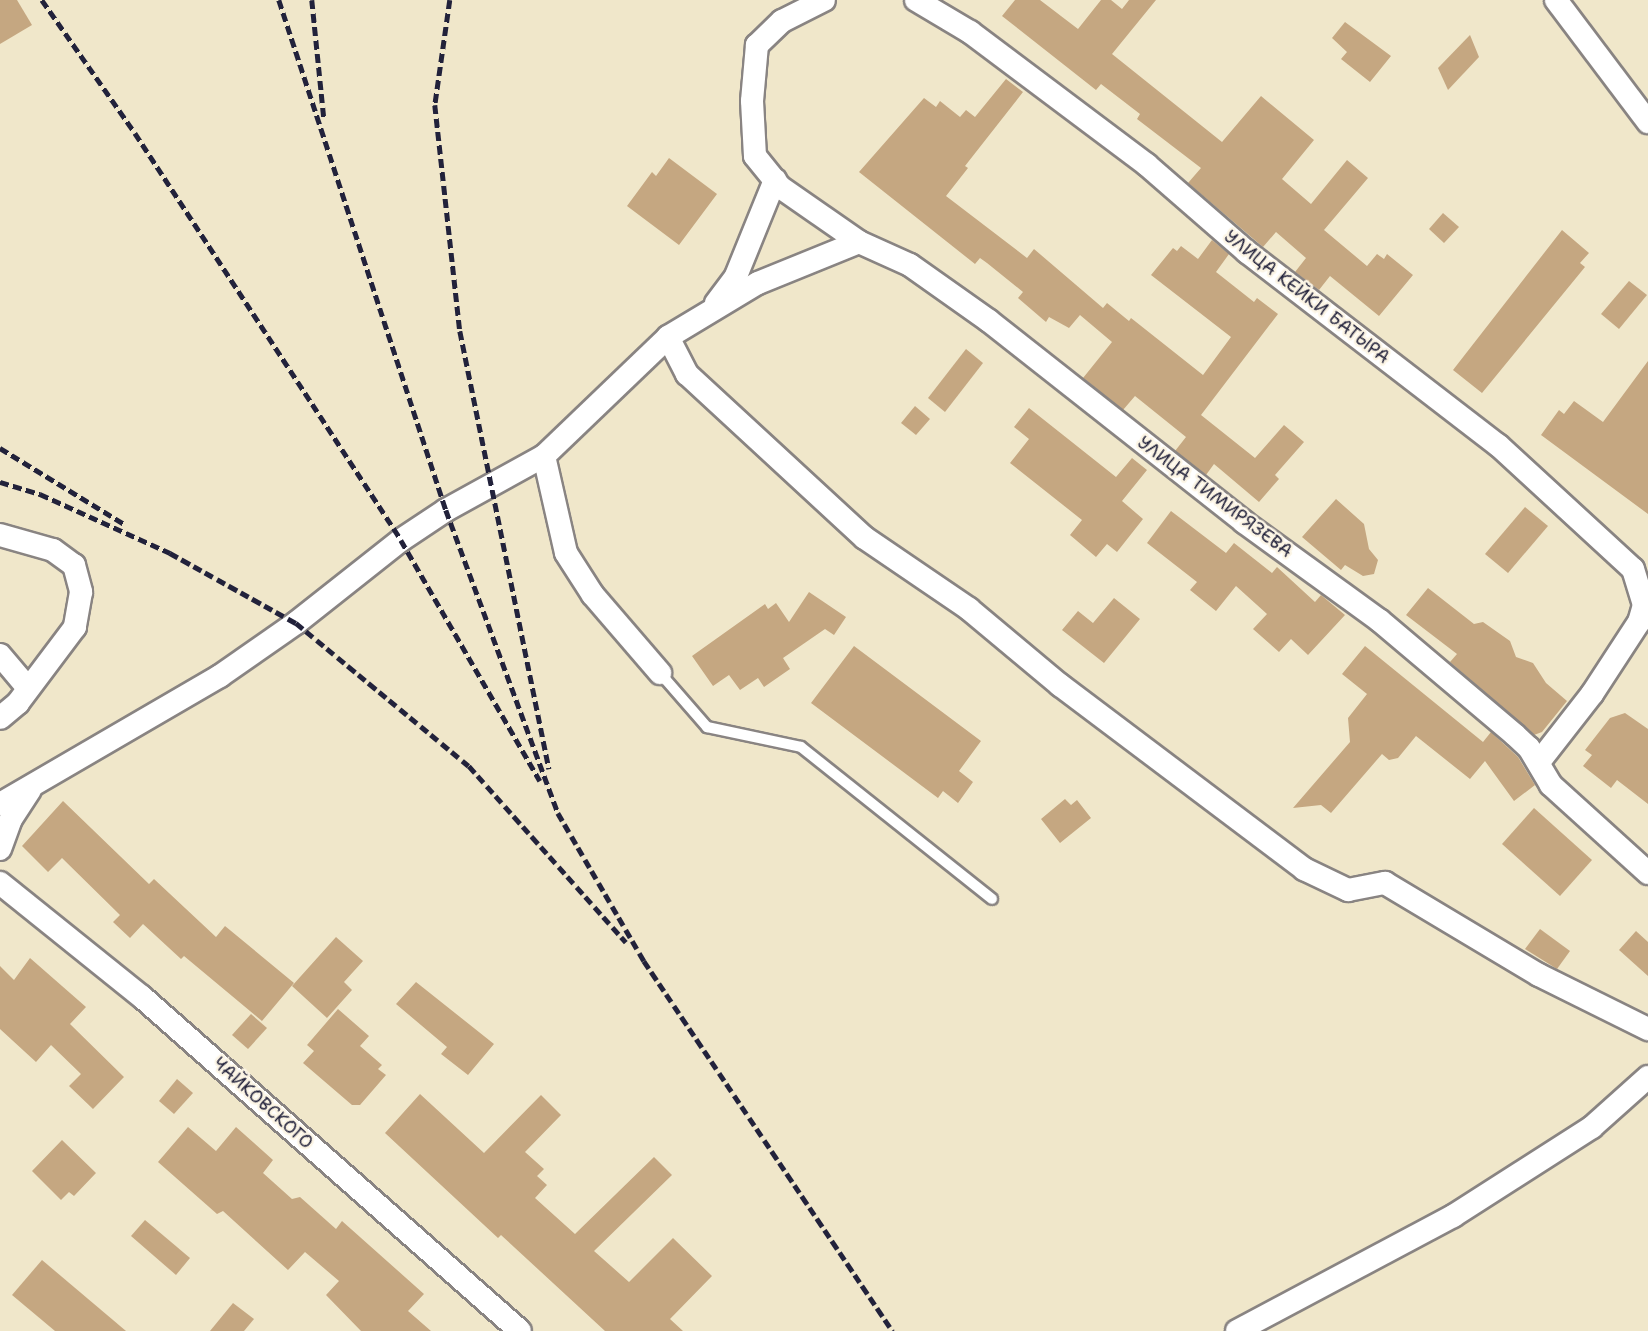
<!DOCTYPE html>
<meta charset="utf-8">
<style>
body{margin:0}
#map{position:relative;width:1648px;height:1331px;overflow:hidden;background:#f0e7ca;font-family:"Shantell Sans",sans-serif}
div>[style]{position:absolute}
.building>*{inset:0;background:#c5a781}
.roads{filter:drop-shadow(2px 0 #898482) drop-shadow(-2px 0 #898482) drop-shadow(0 2px #898482) drop-shadow(0 -2px #898482)}
.lane>*{height:10px;margin:-5px;padding:0 5px;transform-origin:5px;border-radius:5px;background:#fff}
.street>*{height:22px;margin:-11px;padding:0 11px;transform-origin:11px;border-radius:11px;background:#fff}
.rail>*{height:4.5px;margin-top:-2.25px;transform-origin:0;background:repeating-linear-gradient(90deg,#22223b 0 9px,transparent 0 13.5px)}
span{translate:-50% -50%;white-space:nowrap;text-align:center;line-height:1.15;-webkit-text-stroke:5px #fcf5e5;paint-order:stroke}
.street-label{font-size:18px;color:#22223b}
</style>
<div id="map">
<div class="building">
<div style="clip-path:polygon(0 0,17px 0,32px 25px,0 44px)"></div>
<div style="clip-path:polygon(1015px 0,1040px 0,1078px 29px,1101px 0,1111px 0,1122px 9px,1129px 0,1156px 0,1112px 54px,1222px 142px,1261px 96px,1314px 140px,1282px 179px,1311px 204px,1347px 160px,1368px 178px,1324px 230px,1367px 266px,1377px 254px,1384px 259px,1387px 254px,1413px 275px,1379px 316px,1330px 276px,1319px 290px,1295px 272px,1306px 258px,1276px 232px,1263px 247px,1188px 183px,1201px 168px,1137px 119px,1140px 114px,1101px 84px,1096px 90px,1002px 16px)"></div>
<div style="clip-path:polygon(1345px 22px,1391px 56px,1370px 82px,1341px 59px,1347px 52px,1332px 38px)"></div>
<div style="clip-path:polygon(1470px 35px,1479px 57px,1448px 90px,1438px 68px)"></div>
<div style="clip-path:polygon(1006px 79px,1023px 92px,965px 166px,968px 168px,946px 196px,1027px 258px,1034px 249px,1103px 308px,1107px 303px,1129px 321px,1131px 318px,1203px 375px,1231px 337px,1151px 275px,1173px 248px,1177px 251px,1181px 246px,1198px 259px,1212px 240px,1229px 254px,1216px 272px,1254px 302px,1257px 298px,1278px 314px,1201px 415px,1255px 458px,1284px 425px,1304px 442px,1275px 475px,1279px 479px,1259px 502px,1214px 464px,1206px 475px,1175px 451px,1186px 437px,1135px 396px,1123px 410px,1083px 378px,1112px 342px,1080px 315px,1069px 328px,1049px 317px,1046px 322px,1018px 298px,1023px 292px,987px 263px,980px 258px,975px 264px,859px 172px,924px 98px,936px 107px,940px 101px,960px 117px,966px 110px,975px 117px)"></div>
<div style="clip-path:polygon(669px 158px,717px 194px,679px 245px,627px 206px,652px 172px,656px 176px)"></div>
<div style="clip-path:polygon(1443px 213px,1459px 227px,1444px 243px,1429px 229px)"></div>
<div style="clip-path:polygon(1562px 230px,1589px 253px,1580px 263px,1585px 267px,1482px 393px,1453px 370px)"></div>
<div style="clip-path:polygon(1629px 281px,1647px 295px,1619px 329px,1601px 314px)"></div>
<div style="clip-path:polygon(966px 349px,983px 363px,945px 412px,928px 398px)"></div>
<div style="clip-path:polygon(1648px 361px,1648px 514px,1541px 435px,1559px 410px,1564px 414px,1574px 401px,1603px 422px)"></div>
<div style="clip-path:polygon(915px 406px,930px 419px,916px 435px,901px 423px)"></div>
<div style="clip-path:polygon(1029px 408px,1116px 477px,1132px 458px,1147px 470px,1122px 501px,1143px 519px,1117px 552px,1107px 544px,1096px 557px,1070px 535px,1082px 520px,1010px 463px,1029px 439px,1014px 427px)"></div>
<div style="clip-path:polygon(1336px 499px,1364px 524px,1369px 549px,1378px 560px,1374px 574px,1363px 576px,1345px 565px,1341px 570px,1302px 537px)"></div>
<div style="clip-path:polygon(1525px 507px,1548px 526px,1508px 573px,1485px 554px)"></div>
<div style="clip-path:polygon(1171px 511px,1226px 553px,1234px 543px,1272px 573px,1277px 567px,1315px 602px,1321px 595px,1345px 615px,1308px 655px,1291px 639px,1279px 652px,1253px 629px,1267px 614px,1236px 586px,1216px 611px,1190px 590px,1197px 582px,1147px 543px)"></div>
<div style="clip-path:polygon(1428px 588px,1474px 624px,1483px 622px,1510px 641px,1516px 657px,1533px 663px,1546px 683px,1567px 701px,1542px 732px,1534px 735px,1450px 662px,1457px 654px,1406px 615px)"></div>
<div style="clip-path:polygon(809px 592px,846px 617px,834px 635px,825px 629px,783px 658px,790px 669px,764px 687px,758px 678px,740px 690px,729px 675px,713px 686px,692px 656px,765px 604px,768px 609px,776px 603px,789px 622px)"></div>
<div style="clip-path:polygon(1114px 598px,1140px 619px,1104px 663px,1062px 630px,1078px 611px,1093px 623px)"></div>
<div style="clip-path:polygon(854px 646px,981px 741px,959px 771px,973px 782px,958px 803px,943px 791px,938px 798px,811px 703px)"></div>
<div style="clip-path:polygon(1365px 646px,1483px 742px,1491px 732px,1518px 757px,1535px 785px,1514px 801px,1485px 761px,1470px 779px,1416px 736px,1398px 758px,1389px 760px,1382px 754px,1331px 813px,1321px 805px,1293px 808px,1350px 742px,1348px 718px,1367px 694px,1342px 674px)"></div>
<div style="clip-path:polygon(1625px 713px,1648px 729px,1648px 804px,1617px 780px,1611px 788px,1583px 766px,1592px 755px,1585px 750px,1610px 718px)"></div>
<div style="clip-path:polygon(1065px 799px,1071px 805px,1077px 800px,1091px 818px,1060px 843px,1041px 819px)"></div>
<div style="clip-path:polygon(63px 801px,149px 884px,154px 879px,216px 937px,225px 926px,294px 983px,262px 1021px,184px 956px,181px 959px,143px 924px,130px 938px,113px 922px,120px 915px,62px 858px,48px 872px,22px 846px)"></div>
<div style="clip-path:polygon(1534px 808px,1592px 860px,1560px 896px,1502px 844px)"></div>
<div style="clip-path:polygon(1540px 929px,1570px 951px,1557px 969px,1525px 949px)"></div>
<div style="clip-path:polygon(1636px 931px,1648px 942px,1648px 976px,1619px 950px)"></div>
<div style="clip-path:polygon(336px 937px,363px 961px,344px 982px,352px 990px,327px 1018px,292px 986px)"></div>
<div style="clip-path:polygon(30px 958px,86px 1007px,70px 1024px,124px 1077px,93px 1109px,69px 1086px,81px 1074px,51px 1045px,36px 1062px,0 1029px,0 966px,14px 980px)"></div>
<div style="clip-path:polygon(416px 982px,494px 1044px,468px 1075px,441px 1054px,447px 1047px,396px 1004px)"></div>
<div style="clip-path:polygon(338px 1009px,369px 1036px,360px 1046px,382px 1065px,378px 1069px,386px 1075px,360px 1105px,352px 1105px,303px 1063px,314px 1051px,307px 1045px)"></div>
<div style="clip-path:polygon(251px 1014px,267px 1028px,248px 1049px,232px 1035px)"></div>
<div style="clip-path:polygon(177px 1079px,193px 1093px,174px 1114px,159px 1101px)"></div>
<div style="clip-path:polygon(420px 1094px,484px 1153px,541px 1095px,561px 1115px,525px 1152px,544px 1169px,537px 1176px,547px 1185px,535px 1198px,575px 1234px,654px 1157px,672px 1175px,594px 1251px,629px 1282px,673px 1238px,712px 1276px,670px 1319px,683px 1331px,605px 1331px,501px 1235px,498px 1238px,385px 1133px)"></div>
<div style="clip-path:polygon(188px 1127px,216px 1151px,236px 1127px,273px 1160px,263px 1173px,292px 1199px,300px 1197px,336px 1229px,342px 1221px,424px 1294px,408px 1311px,431px 1331px,361px 1331px,326px 1295px,339px 1281px,305px 1252px,288px 1270px,223px 1211px,217px 1214px,158px 1162px)"></div>
<div style="clip-path:polygon(62px 1140px,96px 1173px,74px 1196px,69px 1192px,61px 1200px,32px 1171px)"></div>
<div style="clip-path:polygon(145px 1220px,190px 1258px,176px 1275px,131px 1236px)"></div>
<div style="clip-path:polygon(42px 1260px,126px 1331px,55px 1331px,12px 1295px)"></div>
<div style="clip-path:polygon(233px 1303px,254px 1319px,244px 1331px,210px 1331px)"></div>
</div>
<div class="roads">
<div class="lane">
<div style="left:660px;top:673px;width:72px;rotate:49deg"></div>
<div style="left:707px;top:727px;width:96px;rotate:12deg"></div>
<div style="left:801px;top:747px;width:244px;rotate:38.5deg"></div>
</div>
<div class="street">
<div style="left:824px;top:0;width:47px;rotate:153.4deg"></div>
<div style="left:782px;top:21px;width:35px;rotate:136deg"></div>
<div style="left:757px;top:45px;width:56px;rotate:95.1deg"></div>
<div style="left:752px;top:101px;width:55px;rotate:86.9deg"></div>
<div style="left:755px;top:156px;width:40px;rotate:51deg"></div>
<div style="left:780px;top:187px;width:96px;rotate:34.8deg"></div>
<div style="left:859px;top:242px;width:56px;rotate:24.3deg"></div>
<div style="left:910px;top:265px;width:97px;rotate:35.3deg"></div>
<div style="left:989px;top:321px;width:325px;rotate:38.2deg"></div>
<div style="left:1244px;top:522px;width:167px;rotate:36deg"></div>
<div style="left:1379px;top:620px;width:178px;rotate:40.2deg"></div>
<div style="left:1515px;top:735px;width:19px;rotate:43deg"></div>
<div style="left:1529px;top:748px;width:43px;rotate:59.3deg"></div>
<div style="left:1551px;top:785px;width:131px;rotate:42.2deg"></div>
<div style="left:916px;top:0;width:63px;rotate:30.7deg"></div>
<div style="left:970px;top:32px;width:221px;rotate:36.9deg"></div>
<div style="left:1147px;top:165px;width:133px;rotate:41deg"></div>
<div style="left:1247px;top:252px;width:317px;rotate:37.6deg"></div>
<div style="left:1498px;top:445px;width:183px;rotate:42.6deg"></div>
<div style="left:1633px;top:569px;width:38px;rotate:73deg"></div>
<div style="left:1644px;top:605px;width:18px;rotate:106deg"></div>
<div style="left:1639px;top:622px;width:86px;rotate:123.1deg"></div>
<div style="left:1592px;top:694px;width:86px;rotate:127.9deg"></div>
<div style="left:1556px;top:0;width:153px;rotate:53deg"></div>
<div style="left:716px;top:303px;width:34px;rotate:-53deg"></div>
<div style="left:736px;top:276px;width:104px;rotate:-67.9deg"></div>
<div style="left:668px;top:337px;width:42px;rotate:62.8deg"></div>
<div style="left:687px;top:374px;width:242px;rotate:42.7deg"></div>
<div style="left:865px;top:538px;width:126px;rotate:34.3deg"></div>
<div style="left:969px;top:609px;width:119px;rotate:39.9deg"></div>
<div style="left:1060px;top:685px;width:306px;rotate:37deg"></div>
<div style="left:1304px;top:869px;width:49px;rotate:25.5deg"></div>
<div style="left:1348px;top:890px;width:38px;rotate:-11deg"></div>
<div style="left:1385px;top:883px;width:179px;rotate:30.9deg"></div>
<div style="left:1539px;top:975px;width:122px;rotate:26.4deg"></div>
<div style="left:544px;top:456px;width:99px;rotate:77.2deg"></div>
<div style="left:566px;top:553px;width:50px;rotate:57.3deg"></div>
<div style="left:593px;top:595px;width:103px;rotate:49.3deg"></div>
<div style="left:0;top:535px;width:55px;rotate:15.8deg"></div>
<div style="left:53px;top:550px;width:26px;rotate:36deg"></div>
<div style="left:74px;top:565px;width:28px;rotate:75deg"></div>
<div style="left:81px;top:592px;width:36px;rotate:100deg"></div>
<div style="left:75px;top:627px;width:95px;rotate:126.9deg"></div>
<div style="left:18px;top:703px;width:23px;rotate:140deg"></div>
<div style="left:0;top:655px;width:43px;rotate:49.7deg"></div>
<div style="left:0;top:804px;width:255px;rotate:-30.2deg"></div>
<div style="left:220px;top:676px;width:93px;rotate:-34.9deg"></div>
<div style="left:296px;top:623px;width:134px;rotate:-38.3deg"></div>
<div style="left:401px;top:540px;width:54px;rotate:-33.7deg"></div>
<div style="left:446px;top:510px;width:112px;rotate:-28.9deg"></div>
<div style="left:544px;top:456px;width:172px;rotate:-43.8deg"></div>
<div style="left:668px;top:337px;width:105px;rotate:-31deg"></div>
<div style="left:758px;top:283px;width:109px;rotate:-22.1deg"></div>
<div style="left:0;top:849px;width:32px;rotate:-70deg"></div>
<div style="left:11px;top:819px;width:35px;rotate:-57deg"></div>
<div style="left:0;top:883px;width:182px;rotate:38.8deg"></div>
<div style="left:142px;top:997px;width:504px;rotate:41.46deg"></div>
<div style="left:1237px;top:1331px;width:245px;rotate:-28deg"></div>
<div style="left:1453px;top:1216px;width:165px;rotate:-32.6deg"></div>
<div style="left:1592px;top:1127px;width:75px;rotate:-41.8deg"></div>
</div>
</div>
<div class="rail">
<div style="left:42px;top:0;width:162px;rotate:55deg"></div>
<div style="left:135px;top:133px;width:486px;rotate:56.8deg"></div>
<div style="left:401px;top:540px;width:278px;rotate:60deg"></div>
<div style="left:279px;top:0;width:537px;rotate:71.87deg"></div>
<div style="left:446px;top:510px;width:323px;rotate:69.7deg"></div>
<div style="left:558px;top:813px;width:171px;rotate:59.8deg"></div>
<div style="left:644px;top:961px;width:446px;rotate:56.1deg"></div>
<div style="left:312px;top:0;width:119px;rotate:84.2deg"></div>
<div style="left:450px;top:0;width:106px;rotate:98.1deg"></div>
<div style="left:435px;top:105px;width:227px;rotate:83.7deg"></div>
<div style="left:460px;top:331px;width:447px;rotate:78.5deg"></div>
<div style="left:0;top:448px;width:145px;rotate:31.5deg"></div>
<div style="left:0;top:482px;width:42px;rotate:16.7deg"></div>
<div style="left:40px;top:494px;width:143px;rotate:24.4deg"></div>
<div style="left:170px;top:553px;width:144px;rotate:29.1deg"></div>
<div style="left:296px;top:623px;width:224px;rotate:39.6deg"></div>
<div style="left:469px;top:766px;width:236px;rotate:48.3deg"></div>
</div>
<div class="street-label">
<span style="left:1307px;top:297px;rotate:38deg">УЛИЦА КЕЙКИ БАТЫРА</span>
<span style="left:1215px;top:497px;rotate:37deg">УЛИЦА ТИМИРЯЗЕВА</span>
<span style="left:263px;top:1103px;rotate:42deg">ЧАЙКОВСКОГО</span>
</div>
</div>
